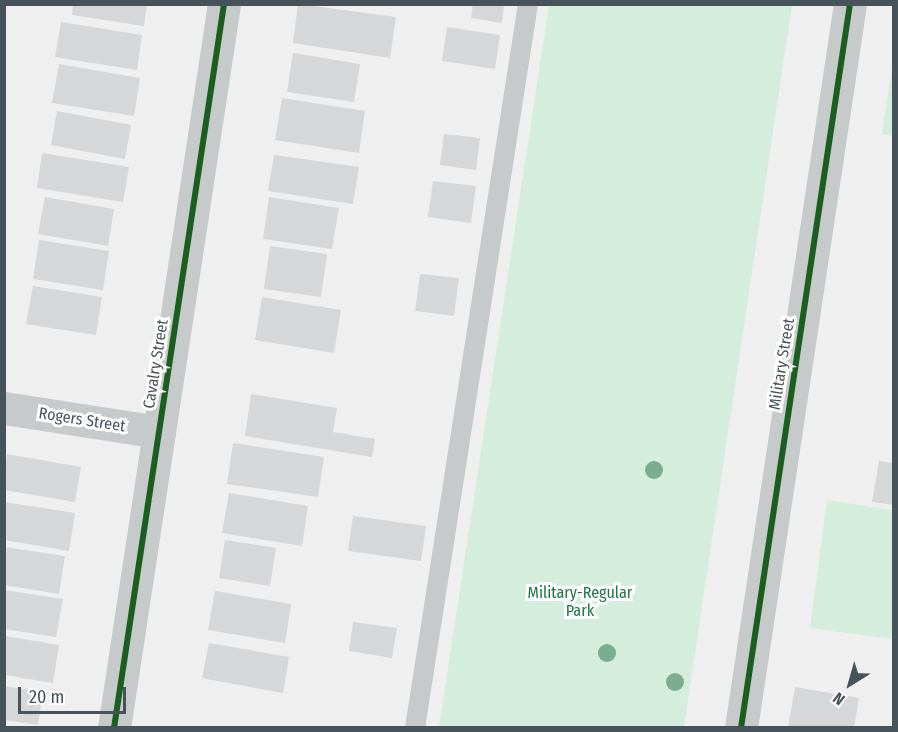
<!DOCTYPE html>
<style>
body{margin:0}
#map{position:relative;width:898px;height:732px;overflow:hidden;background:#f0efef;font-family:"Fira Sans Condensed",sans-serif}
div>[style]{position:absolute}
.green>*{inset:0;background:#d5eddc}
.building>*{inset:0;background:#d6d7d8}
.lane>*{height:20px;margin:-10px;padding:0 10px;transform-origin:10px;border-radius:10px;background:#c6cacb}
.street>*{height:33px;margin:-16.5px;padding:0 16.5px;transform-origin:16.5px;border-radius:16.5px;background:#c6cacb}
.cycleway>*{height:6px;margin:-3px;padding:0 3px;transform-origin:3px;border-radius:3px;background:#1b5e20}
.trees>*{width:18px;height:18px;margin:-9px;border-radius:50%;background:#7bad90}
span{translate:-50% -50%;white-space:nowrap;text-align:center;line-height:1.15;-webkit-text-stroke:6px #fff;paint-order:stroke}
.street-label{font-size:16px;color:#47535a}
.park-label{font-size:16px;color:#1c7743}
.frame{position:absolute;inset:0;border:6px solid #47535a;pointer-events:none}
.north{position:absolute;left:820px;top:654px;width:60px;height:60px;-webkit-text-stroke:4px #fff;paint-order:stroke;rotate:217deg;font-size:16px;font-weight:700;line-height:24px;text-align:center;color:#47535a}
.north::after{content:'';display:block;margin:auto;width:21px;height:27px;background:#47535a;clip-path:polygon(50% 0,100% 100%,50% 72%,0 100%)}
.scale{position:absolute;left:18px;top:687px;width:108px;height:27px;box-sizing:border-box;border:3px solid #47535a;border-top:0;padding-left:8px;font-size:18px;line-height:21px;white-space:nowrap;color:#47535a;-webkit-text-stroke:4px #fff;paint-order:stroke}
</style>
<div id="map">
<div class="green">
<div style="clip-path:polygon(549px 5px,792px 5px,684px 727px,439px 727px)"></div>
<div style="clip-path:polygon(893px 61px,894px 136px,893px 136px,882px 134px)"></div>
<div style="clip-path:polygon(827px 500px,893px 510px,893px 639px,810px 628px)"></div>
</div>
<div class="building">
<div style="clip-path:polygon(73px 4px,147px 4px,144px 26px,72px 15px)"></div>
<div style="clip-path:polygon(298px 4px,396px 17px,390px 58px,293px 43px)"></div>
<div style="clip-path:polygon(473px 4px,504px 4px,502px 23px,471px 18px)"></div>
<div style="clip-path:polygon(61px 22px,142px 35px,137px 70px,55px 57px)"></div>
<div style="clip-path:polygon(447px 27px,500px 35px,495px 69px,442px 61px)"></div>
<div style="clip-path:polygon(293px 53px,360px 64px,354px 102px,287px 92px)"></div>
<div style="clip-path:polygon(59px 64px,140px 78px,134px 116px,52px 103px)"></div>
<div style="clip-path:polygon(282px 98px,365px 111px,359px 153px,275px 140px)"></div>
<div style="clip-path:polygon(57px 111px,131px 125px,125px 159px,51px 145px)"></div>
<div style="clip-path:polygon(444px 134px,480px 138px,476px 170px,440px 165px)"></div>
<div style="clip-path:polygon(42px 153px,129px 167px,123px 202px,37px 188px)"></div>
<div style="clip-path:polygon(274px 155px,359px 167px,353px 204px,268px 191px)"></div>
<div style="clip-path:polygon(433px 181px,476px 186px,471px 223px,428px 217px)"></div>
<div style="clip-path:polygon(45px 197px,114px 209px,108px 246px,38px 234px)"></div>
<div style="clip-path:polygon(269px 197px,339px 208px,332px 249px,263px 239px)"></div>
<div style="clip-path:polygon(39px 240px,109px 251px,103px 290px,33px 279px)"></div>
<div style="clip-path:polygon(270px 246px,327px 254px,321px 297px,264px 289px)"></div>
<div style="clip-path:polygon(420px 274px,459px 278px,454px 316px,415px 311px)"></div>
<div style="clip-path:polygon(33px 286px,102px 297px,96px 335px,26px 324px)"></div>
<div style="clip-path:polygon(262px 297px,341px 310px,334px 353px,255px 340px)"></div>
<div style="clip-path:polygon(251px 394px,337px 408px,333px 432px,375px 439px,372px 457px,245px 436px)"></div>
<div style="clip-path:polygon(233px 443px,324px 457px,318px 497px,227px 484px)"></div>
<div style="clip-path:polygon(7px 454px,81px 467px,75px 502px,4px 490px)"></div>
<div style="clip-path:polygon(879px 461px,894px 463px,894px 505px,872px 502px)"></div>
<div style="clip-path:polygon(229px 493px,308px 506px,302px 546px,222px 533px)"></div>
<div style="clip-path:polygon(4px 502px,75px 513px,69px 551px,4px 540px)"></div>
<div style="clip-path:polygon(353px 516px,426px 526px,421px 561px,348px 551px)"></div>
<div style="clip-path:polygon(225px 540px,276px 548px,270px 586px,219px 578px)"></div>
<div style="clip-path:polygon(4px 547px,65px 556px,59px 594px,4px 585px)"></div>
<div style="clip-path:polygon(4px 590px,63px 599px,56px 637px,4px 629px)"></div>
<div style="clip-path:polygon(215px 591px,291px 604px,285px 643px,208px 630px)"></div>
<div style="clip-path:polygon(353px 622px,397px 628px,392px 658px,349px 651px)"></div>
<div style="clip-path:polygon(5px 636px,59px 645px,53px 683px,5px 675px)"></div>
<div style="clip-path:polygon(209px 643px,289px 657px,283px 693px,202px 678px)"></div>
<div style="clip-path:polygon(4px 686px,43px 692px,38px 725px,4px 720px)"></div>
<div style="clip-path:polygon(795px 687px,859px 698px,854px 728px,788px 728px)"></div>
</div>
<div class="lane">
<div style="left:415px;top:728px;width:733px;rotate:-81.13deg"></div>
</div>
<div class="street">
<div style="left:4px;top:408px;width:157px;rotate:8.8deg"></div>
<div style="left:114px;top:728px;width:732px;rotate:-81.36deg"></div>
<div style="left:741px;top:728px;width:732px;rotate:-81.44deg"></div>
</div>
<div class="cycleway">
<div style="left:114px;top:728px;width:732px;rotate:-81.36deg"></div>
<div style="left:741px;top:728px;width:732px;rotate:-81.44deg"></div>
</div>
<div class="trees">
<div style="left:654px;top:470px"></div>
<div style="left:607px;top:653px"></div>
<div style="left:675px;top:682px"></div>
</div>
<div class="street-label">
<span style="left:156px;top:364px;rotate:-81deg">Cavalry Street</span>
<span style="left:782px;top:364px;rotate:-81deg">Military Street</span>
<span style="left:82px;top:420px;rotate:9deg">Rogers Street</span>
</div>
<div class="park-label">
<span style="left:580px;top:602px">Military-Regular<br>Park</span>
</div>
<div class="frame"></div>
<div class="north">N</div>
<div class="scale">20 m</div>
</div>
